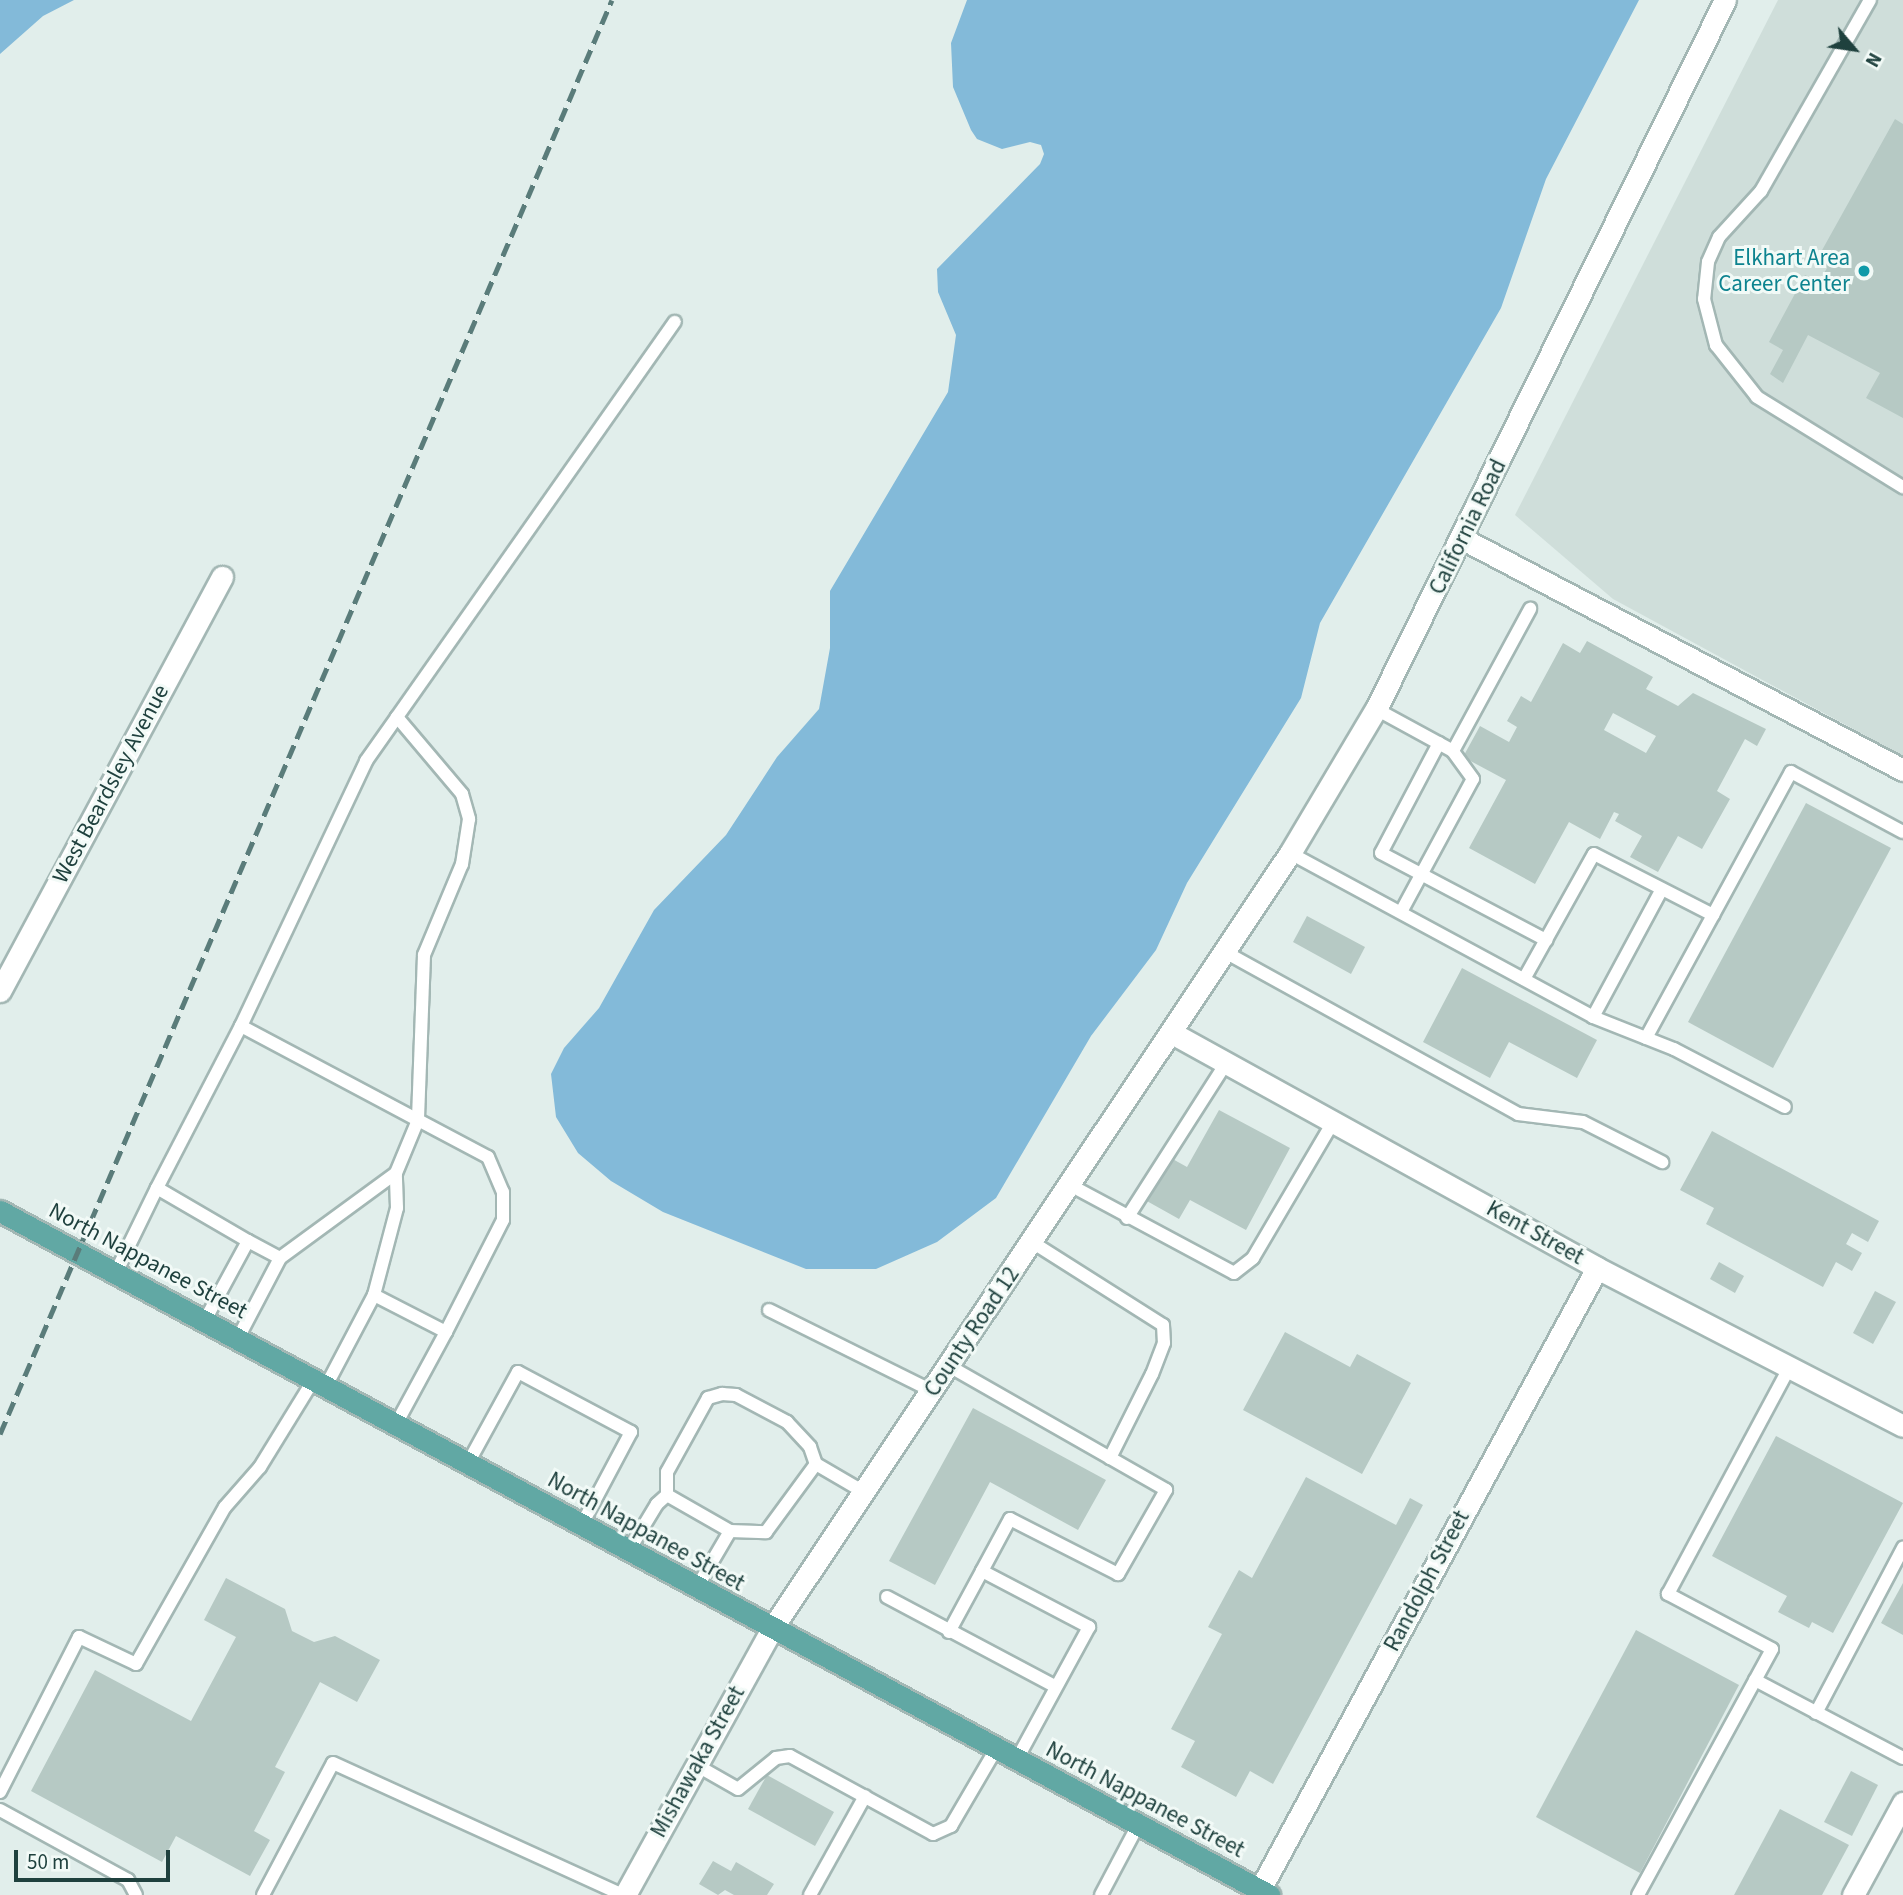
<!DOCTYPE html>
<style>
body{margin:0}
#map{position:relative;width:1903px;height:1895px;overflow:hidden;background:#e1eeeb;font-family:"Source Sans 3",sans-serif}
div>[style]{position:absolute}
.built>*{inset:0;background:#cfdeda}
.water>*{inset:0;background:#83bad9}
.building>*{inset:0;background:#b6c9c4}
.roads{filter:drop-shadow(2px 0 #a3b7b4) drop-shadow(-2px 0 #a3b7b4) drop-shadow(0 2px #a3b7b4) drop-shadow(0 -2px #a3b7b4)}
.lane>*{height:12px;margin:-6px;padding:0 6px;transform-origin:6px;border-radius:6px;background:#fff}
.street>*{height:21px;margin:-10.5px;padding:0 10.5px;transform-origin:10.5px;border-radius:10.5px;background:#fff}
.secondary>*{height:21px;margin:-10.5px;padding:0 10.5px;transform-origin:10.5px;border-radius:10.5px;background:#fff}
.primary>*{height:21px;margin:-10.5px;padding:0 10.5px;transform-origin:10.5px;border-radius:10.5px;background:#61a8a4}
.rail>*{height:5px;margin-top:-2.5px;transform-origin:0;background:repeating-linear-gradient(90deg,#5a7c7a 0 14px,transparent 0 21px)}
.dots>*{width:19px;height:19px;translate:-50% -50%;box-sizing:border-box;border:4px solid #f2faf7;border-radius:50%}
span{translate:-50% -50%;white-space:nowrap;text-align:center;line-height:1.15;-webkit-text-stroke:6px #f2faf7;paint-order:stroke}
.culture-label{font-size:23px;color:#0d838f}
.right{translate:-100% -50%;text-align:right}
.street-label{font-size:23px;color:#1f413e}
.north{position:absolute;left:1819px;top:14px;width:70px;height:70px;-webkit-text-stroke:5px #f2faf7;paint-order:stroke;rotate:119deg;font-size:19px;font-weight:700;line-height:28px;text-align:center;color:#1f413e}
.north::after{content:'';display:block;margin:auto;width:24px;height:32px;background:#1f413e;clip-path:polygon(50% 0,100% 100%,50% 72%,0 100%)}
.scale{position:absolute;left:14px;top:1850px;width:156px;height:32px;box-sizing:border-box;border:4px solid #1f413e;border-top:0;padding-left:9px;font-size:21px;line-height:24px;white-space:nowrap;color:#1f413e;-webkit-text-stroke:5px #f2faf7;paint-order:stroke}
</style>
<div id="map">
<div class="built">
<div style="clip-path:polygon(1778px 0,1903px 0,1903px 756px,1613px 599px,1515px 515px)"></div>
</div>
<div class="water">
<div style="clip-path:polygon(0 0,74px 0,43px 16px,0 54px)"></div>
<div style="clip-path:polygon(967px 0,1639px 0,1546px 179px,1501px 308px,1320px 623px,1301px 698px,1187px 883px,1156px 950px,1091px 1036px,996px 1198px,937px 1242px,876px 1269px,806px 1269px,663px 1212px,611px 1181px,578px 1153px,556px 1117px,551px 1074px,564px 1048px,599px 1008px,654px 910px,726px 835px,777px 757px,819px 709px,830px 648px,830px 591px,948px 392px,956px 335px,938px 292px,937px 269px,1040px 164px,1044px 154px,1041px 145px,1030px 142px,1002px 149px,977px 139px,971px 130px,953px 87px,951px 43px)"></div>
</div>
<div class="building">
<div style="clip-path:polygon(1895px 119px,1903px 124px,1903px 418px,1866px 398px,1880px 373px,1808px 335px,1783px 383px,1770px 374px,1783px 350px,1769px 342px,1805px 275px,1819px 282px,1827px 268px,1816px 261px)"></div>
<div style="clip-path:polygon(evenodd,1587px 641px,1653px 677px,1646px 689px,1678px 706px,1693px 693px,1766px 729px,1757px 746px,1745px 739px,1717px 791px,1730px 799px,1702px 849px,1678px 836px,1658px 872px,1630px 857px,1642px 836px,1615px 821px,1619px 814px,1614px 812px,1600px 839px,1569px 822px,1535px 884px,1469px 848px,1506px 780px,1463px 757px,1480px 726px,1509px 742px,1517px 727px,1507px 721px,1521px 696px,1531px 702px,1563px 643px,1580px 653px,1587px 641px,1613px 713px,1656px 736px,1646px 753px,1604px 730px,1613px 713px)"></div>
<div style="clip-path:polygon(1806px 803px,1891px 848px,1773px 1068px,1688px 1022px)"></div>
<div style="clip-path:polygon(1307px 916px,1365px 947px,1351px 974px,1293px 942px)"></div>
<div style="clip-path:polygon(1462px 968px,1597px 1040px,1577px 1078px,1509px 1042px,1490px 1078px,1423px 1042px)"></div>
<div style="clip-path:polygon(1219px 1110px,1290px 1148px,1246px 1230px,1190px 1200px,1179px 1219px,1145px 1200px,1169px 1157px,1187px 1167px)"></div>
<div style="clip-path:polygon(1712px 1131px,1879px 1221px,1868px 1242px,1852px 1233px,1846px 1244px,1862px 1253px,1852px 1271px,1836px 1262px,1823px 1287px,1706px 1224px,1714px 1208px,1680px 1190px)"></div>
<div style="clip-path:polygon(1719px 1262px,1744px 1276px,1735px 1293px,1710px 1279px)"></div>
<div style="clip-path:polygon(1875px 1291px,1896px 1302px,1873px 1344px,1853px 1333px)"></div>
<div style="clip-path:polygon(1285px 1332px,1350px 1367px,1357px 1354px,1411px 1383px,1362px 1474px,1243px 1410px)"></div>
<div style="clip-path:polygon(973px 1408px,1106px 1480px,1078px 1530px,990px 1482px,935px 1585px,889px 1561px)"></div>
<div style="clip-path:polygon(1776px 1436px,1903px 1503px,1833px 1633px,1812px 1622px,1809px 1628px,1778px 1612px,1787px 1596px,1712px 1556px)"></div>
<div style="clip-path:polygon(1306px 1477px,1396px 1525px,1410px 1498px,1423px 1505px,1273px 1784px,1250px 1771px,1236px 1797px,1181px 1767px,1195px 1741px,1171px 1729px,1222px 1634px,1208px 1627px,1239px 1570px,1252px 1578px)"></div>
<div style="clip-path:polygon(226px 1578px,285px 1609px,292px 1631px,314px 1642px,335px 1636px,380px 1660px,357px 1702px,320px 1682px,275px 1767px,285px 1772px,254px 1831px,270px 1840px,250px 1876px,176px 1836px,162px 1862px,31px 1791px,95px 1670px,191px 1721px,236px 1637px,204px 1620px)"></div>
<div style="clip-path:polygon(1903px 1583px,1903px 1635px,1881px 1623px)"></div>
<div style="clip-path:polygon(1636px 1630px,1739px 1685px,1640px 1873px,1536px 1817px)"></div>
<div style="clip-path:polygon(1851px 1771px,1878px 1785px,1852px 1836px,1824px 1822px)"></div>
<div style="clip-path:polygon(767px 1775px,834px 1812px,815px 1846px,748px 1809px)"></div>
<div style="clip-path:polygon(1780px 1809px,1849px 1845px,1822px 1895px,1734px 1895px)"></div>
<div style="clip-path:polygon(713px 1861px,731px 1871px,736px 1862px,774px 1884px,767px 1895px,734px 1895px,725px 1890px,718px 1895px,699px 1884px)"></div>
</div>
<div class="roads">
<div class="lane">
<div style="left:1870px;top:0;width:220px;rotate:119.7deg"></div>
<div style="left:1761px;top:191px;width:62px;rotate:132.4deg"></div>
<div style="left:1719px;top:237px;width:27px;rotate:114deg"></div>
<div style="left:1708px;top:262px;width:37px;rotate:96deg"></div>
<div style="left:1704px;top:299px;width:48px;rotate:75.4deg"></div>
<div style="left:1716px;top:345px;width:66px;rotate:51.7deg"></div>
<div style="left:1757px;top:397px;width:172px;rotate:31.7deg"></div>
<div style="left:1376px;top:709px;width:88px;rotate:28.6deg"></div>
<div style="left:1453px;top:751px;width:162px;rotate:-61.5deg"></div>
<div style="left:397px;top:717px;width:483px;rotate:-54.9deg"></div>
<div style="left:1439px;top:743px;width:124px;rotate:117.8deg"></div>
<div style="left:1381px;top:853px;width:187px;rotate:27.8deg"></div>
<div style="left:1290px;top:853px;width:345px;rotate:28.4deg"></div>
<div style="left:1593px;top:1017px;width:87px;rotate:21.6deg"></div>
<div style="left:1674px;top:1049px;width:125px;rotate:27.6deg"></div>
<div style="left:1401px;top:912px;width:151px;rotate:-61.6deg"></div>
<div style="left:1473px;top:779px;width:34px;rotate:-126deg"></div>
<div style="left:1225px;top:952px;width:335px;rotate:28.9deg"></div>
<div style="left:1518px;top:1114px;width:65px;rotate:7deg"></div>
<div style="left:1583px;top:1122px;width:89px;rotate:26.9deg"></div>
<div style="left:1524px;top:979px;width:143px;rotate:-60.8deg"></div>
<div style="left:1594px;top:854px;width:134px;rotate:27.1deg"></div>
<div style="left:1593px;top:1017px;width:145px;rotate:-61.7deg"></div>
<div style="left:241px;top:1026px;width:293px;rotate:-64.7deg"></div>
<div style="left:366px;top:761px;width:54px;rotate:-54.8deg"></div>
<div style="left:397px;top:717px;width:101px;rotate:49.8deg"></div>
<div style="left:462px;top:794px;width:26px;rotate:74deg"></div>
<div style="left:469px;top:819px;width:46px;rotate:98.8deg"></div>
<div style="left:462px;top:864px;width:99px;rotate:112.7deg"></div>
<div style="left:424px;top:955px;width:165px;rotate:92.1deg"></div>
<div style="left:418px;top:1120px;width:79px;rotate:27.9deg"></div>
<div style="left:488px;top:1157px;width:38px;rotate:67deg"></div>
<div style="left:503px;top:1192px;width:28px;rotate:90deg"></div>
<div style="left:503px;top:1220px;width:126px;rotate:117deg"></div>
<div style="left:1646px;top:1038px;width:303px;rotate:-61.4deg"></div>
<div style="left:1791px;top:772px;width:127px;rotate:28.2deg"></div>
<div style="left:1070px;top:1185px;width:186px;rotate:28.2deg"></div>
<div style="left:1234px;top:1273px;width:24px;rotate:-38deg"></div>
<div style="left:1253px;top:1258px;width:158px;rotate:-59.5deg"></div>
<div style="left:157px;top:1188px;width:182px;rotate:-62.6deg"></div>
<div style="left:241px;top:1026px;width:200px;rotate:28deg"></div>
<div style="left:418px;top:1120px;width:57px;rotate:112.5deg"></div>
<div style="left:396px;top:1173px;width:144px;rotate:143.8deg"></div>
<div style="left:1127px;top:1218px;width:184px;rotate:-57.4deg"></div>
<div style="left:1032px;top:1242px;width:155px;rotate:32.4deg"></div>
<div style="left:1163px;top:1325px;width:18px;rotate:87deg"></div>
<div style="left:1164px;top:1343px;width:33px;rotate:111deg"></div>
<div style="left:1152px;top:1374px;width:94px;rotate:116.6deg"></div>
<div style="left:116px;top:1272px;width:93px;rotate:-64deg"></div>
<div style="left:157px;top:1188px;width:105px;rotate:30.2deg"></div>
<div style="left:248px;top:1241px;width:92px;rotate:118.5deg"></div>
<div style="left:374px;top:1295px;width:90px;rotate:-75.2deg"></div>
<div style="left:397px;top:1208px;width:35px;rotate:-92deg"></div>
<div style="left:769px;top:1310px;width:182px;rotate:26.4deg"></div>
<div style="left:237px;top:1340px;width:93px;rotate:-62.3deg"></div>
<div style="left:280px;top:1258px;width:36px;rotate:-152deg"></div>
<div style="left:949px;top:1366px;width:250px;rotate:29.7deg"></div>
<div style="left:1166px;top:1490px;width:97px;rotate:119.7deg"></div>
<div style="left:1118px;top:1574px;width:121px;rotate:-153deg"></div>
<div style="left:1010px;top:1519px;width:59px;rotate:118.3deg"></div>
<div style="left:982px;top:1571px;width:121px;rotate:27.6deg"></div>
<div style="left:1089px;top:1627px;width:153px;rotate:118.6deg"></div>
<div style="left:325px;top:1388px;width:105px;rotate:-62.2deg"></div>
<div style="left:374px;top:1295px;width:81px;rotate:27.2deg"></div>
<div style="left:446px;top:1332px;width:107px;rotate:118.5deg"></div>
<div style="left:467px;top:1465px;width:106px;rotate:-61.3deg"></div>
<div style="left:518px;top:1372px;width:128px;rotate:28deg"></div>
<div style="left:631px;top:1432px;width:106px;rotate:118deg"></div>
<div style="left:667px;top:1495px;width:73px;rotate:29.7deg"></div>
<div style="left:628px;top:1552px;width:56px;rotate:-58.9deg"></div>
<div style="left:657px;top:1504px;width:13px;rotate:-42deg"></div>
<div style="left:667px;top:1495px;width:23px;rotate:-90deg"></div>
<div style="left:667px;top:1472px;width:85px;rotate:-61deg"></div>
<div style="left:708px;top:1398px;width:15px;rotate:-16deg"></div>
<div style="left:722px;top:1394px;width:14px;rotate:4deg"></div>
<div style="left:736px;top:1395px;width:58px;rotate:27.9deg"></div>
<div style="left:787px;top:1422px;width:34px;rotate:47deg"></div>
<div style="left:810px;top:1447px;width:18px;rotate:71deg"></div>
<div style="left:816px;top:1464px;width:56px;rotate:30.3deg"></div>
<div style="left:696px;top:1589px;width:67px;rotate:-59.6deg"></div>
<div style="left:730px;top:1531px;width:36px;rotate:2deg"></div>
<div style="left:766px;top:1532px;width:84px;rotate:-53.7deg"></div>
<div style="left:887px;top:1597px;width:191px;rotate:28deg"></div>
<div style="left:949px;top:1632px;width:69px;rotate:-61.6deg"></div>
<div style="left:1755px;top:1680px;width:167px;rotate:27.8deg"></div>
<div style="left:1816px;top:1713px;width:187px;rotate:-62.2deg"></div>
<div style="left:696px;top:1765px;width:48px;rotate:29.7deg"></div>
<div style="left:738px;top:1789px;width:49px;rotate:-39.2deg"></div>
<div style="left:776px;top:1758px;width:14px;rotate:-8deg"></div>
<div style="left:790px;top:1756px;width:163px;rotate:28.6deg"></div>
<div style="left:933px;top:1834px;width:20px;rotate:-24deg"></div>
<div style="left:951px;top:1826px;width:89px;rotate:-59.7deg"></div>
<div style="left:0;top:1792px;width:174px;rotate:-63deg"></div>
<div style="left:79px;top:1637px;width:63px;rotate:25.3deg"></div>
<div style="left:136px;top:1664px;width:180px;rotate:-60.5deg"></div>
<div style="left:225px;top:1507px;width:53px;rotate:-48.8deg"></div>
<div style="left:260px;top:1467px;width:101px;rotate:-58.4deg"></div>
<div style="left:0;top:1810px;width:146px;rotate:28.7deg"></div>
<div style="left:128px;top:1880px;width:17px;rotate:62deg"></div>
<div style="left:263px;top:1895px;width:149px;rotate:-62.1deg"></div>
<div style="left:333px;top:1763px;width:319px;rotate:24.5deg"></div>
<div style="left:810px;top:1895px;width:113px;rotate:-60.9deg"></div>
<div style="left:1101px;top:1895px;width:79px;rotate:-62.1deg"></div>
<div style="left:1638px;top:1895px;width:280px;rotate:-61.4deg"></div>
<div style="left:1772px;top:1649px;width:118px;rotate:-152.1deg"></div>
<div style="left:1668px;top:1594px;width:259px;rotate:-61.8deg"></div>
</div>
<div class="street">
<div style="left:1463px;top:539px;width:497px;rotate:27.7deg"></div>
<div style="left:0;top:991px;width:470px;rotate:-61.8deg"></div>
<div style="left:1172px;top:1033px;width:486px;rotate:28.9deg"></div>
<div style="left:1597px;top:1268px;width:344px;rotate:27.3deg"></div>
<div style="left:1257px;top:1895px;width:713px;rotate:-61.53deg"></div>
<div style="left:1853px;top:1895px;width:105px;rotate:-61.5deg"></div>
</div>
<div class="secondary">
<div style="left:625px;top:1895px;width:303px;rotate:-61.1deg"></div>
<div style="left:771px;top:1630px;width:934px;rotate:-56.26deg"></div>
<div style="left:1290px;top:853px;width:168px;rotate:-59.2deg"></div>
<div style="left:1376px;top:709px;width:790px;rotate:-63.79deg"></div>
</div>
<div class="primary">
<div style="left:0;top:1211px;width:1442px;rotate:28.32deg"></div>
</div>
</div>
<div class="rail">
<div style="left:0;top:1434px;width:1559px;rotate:-66.89deg"></div>
</div>
<div class="dots">
<div style="left:1864px;top:271px;background:#0f9aa8"></div>
</div>
<div class="culture-label">
<span class="right" style="left:1850px;top:271px">Elkhart Area<br>Career Center</span>
</div>
<div class="street-label">
<span style="left:1468px;top:527px;rotate:-64deg">California Road</span>
<span style="left:111px;top:784px;rotate:-62deg">West Beardsley Avenue</span>
<span style="left:1535px;top:1233px;rotate:29deg">Kent Street</span>
<span style="left:148px;top:1261px;rotate:28deg">North Nappanee Street</span>
<span style="left:972px;top:1332px;rotate:-56deg">County Road 12</span>
<span style="left:646px;top:1532px;rotate:29deg">North Nappanee Street</span>
<span style="left:1427px;top:1581px;rotate:-62deg">Randolph Street</span>
<span style="left:698px;top:1762px;rotate:-61deg">Mishawaka Street</span>
<span style="left:1145px;top:1800px;rotate:28deg">North Nappanee Street</span>
</div>
<div class="north">N</div>
<div class="scale">50 m</div>
</div>
